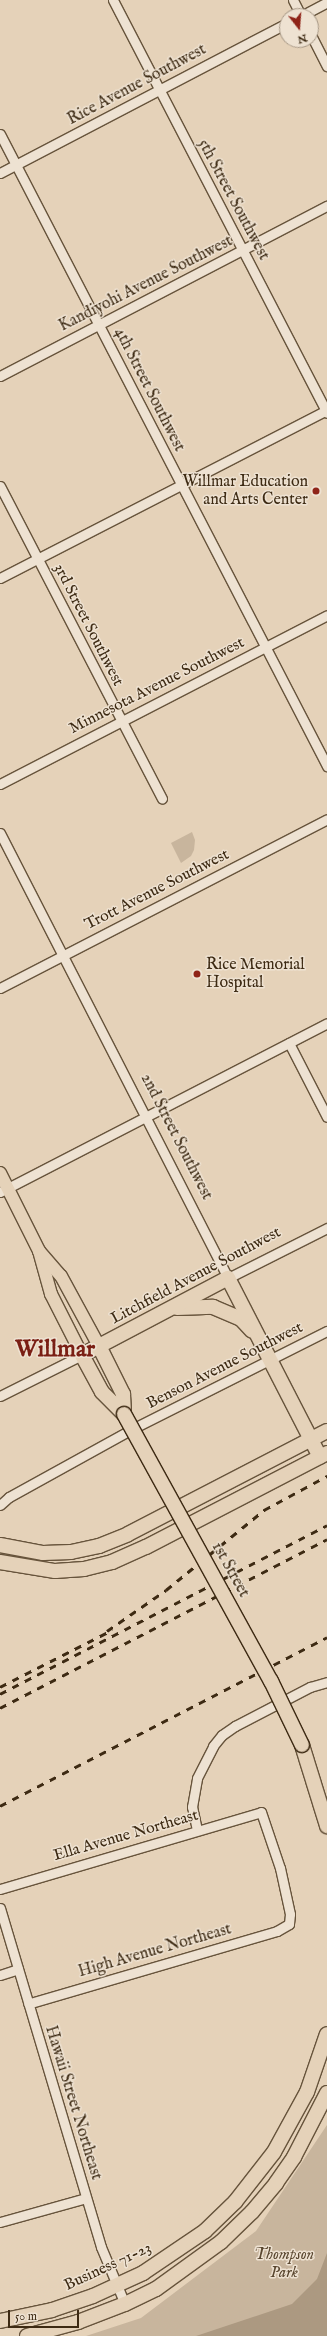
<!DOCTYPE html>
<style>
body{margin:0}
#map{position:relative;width:327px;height:2336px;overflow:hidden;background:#e5d2b9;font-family:"IM FELL English",serif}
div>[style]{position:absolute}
.green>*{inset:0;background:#c8b59d}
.water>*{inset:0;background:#ac9981}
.roads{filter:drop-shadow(1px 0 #67543c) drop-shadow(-1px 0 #67543c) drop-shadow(0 1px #67543c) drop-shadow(0 -1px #67543c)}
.minor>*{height:9px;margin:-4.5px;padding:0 4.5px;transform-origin:4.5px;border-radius:4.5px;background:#eee2d2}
.major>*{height:12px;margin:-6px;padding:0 6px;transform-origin:6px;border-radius:6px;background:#e5d2b9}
.highway>*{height:14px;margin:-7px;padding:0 7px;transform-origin:7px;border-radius:7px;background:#e5d2b9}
.rail>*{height:3px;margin-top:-1.5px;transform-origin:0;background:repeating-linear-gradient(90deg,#3d2a13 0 7px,transparent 0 14px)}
.bridges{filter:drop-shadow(1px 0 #3d2a13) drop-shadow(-1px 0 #3d2a13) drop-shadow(0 1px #3d2a13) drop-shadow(0 -1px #3d2a13)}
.highway-bridge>*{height:14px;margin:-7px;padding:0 7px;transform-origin:7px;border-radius:7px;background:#e5d2b9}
.dots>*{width:11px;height:11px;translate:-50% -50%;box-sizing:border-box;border:2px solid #eee2d2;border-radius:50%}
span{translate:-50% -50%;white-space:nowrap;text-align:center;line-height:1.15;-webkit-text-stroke:3px #eee2d2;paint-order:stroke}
.street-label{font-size:16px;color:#3d2a13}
.poi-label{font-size:16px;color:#3d2a13}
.right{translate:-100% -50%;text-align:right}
.left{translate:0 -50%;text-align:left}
.park-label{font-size:16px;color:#59462f;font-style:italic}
.town-label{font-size:24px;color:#7a1f14;font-weight:700}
.north{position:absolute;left:279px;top:8px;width:40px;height:40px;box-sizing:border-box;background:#eee2d2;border:1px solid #a79886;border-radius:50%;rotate:163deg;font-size:11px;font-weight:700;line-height:16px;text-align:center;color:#3d2a13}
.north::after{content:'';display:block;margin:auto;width:14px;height:18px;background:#8f2418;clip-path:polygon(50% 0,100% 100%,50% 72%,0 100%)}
.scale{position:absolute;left:8px;top:2310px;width:71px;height:18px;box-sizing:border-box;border:2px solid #3d2a13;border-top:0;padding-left:5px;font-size:12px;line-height:14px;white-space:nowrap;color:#3d2a13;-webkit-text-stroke:3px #eee2d2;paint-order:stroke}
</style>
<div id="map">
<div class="green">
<div style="clip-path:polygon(192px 832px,195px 840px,194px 850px,191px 856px,181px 863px,171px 843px)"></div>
<div style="clip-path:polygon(327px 2125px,327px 2274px,315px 2298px,211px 2336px,86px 2336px,141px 2318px,256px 2231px)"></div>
</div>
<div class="water">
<div style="clip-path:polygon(327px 2253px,327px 2336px,196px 2336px,292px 2304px,317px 2279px)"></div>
</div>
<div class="roads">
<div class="minor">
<div style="left:113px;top:0;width:465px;rotate:62.6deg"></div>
<div style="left:293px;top:0;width:18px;rotate:63deg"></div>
<div style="left:301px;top:16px;width:30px;rotate:-28deg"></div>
<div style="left:311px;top:35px;width:35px;rotate:63deg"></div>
<div style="left:0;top:134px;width:712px;rotate:62.64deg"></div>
<div style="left:0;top:173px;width:324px;rotate:-27.6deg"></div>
<div style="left:0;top:376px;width:369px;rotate:-27.5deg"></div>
<div style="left:0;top:486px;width:352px;rotate:62.6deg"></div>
<div style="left:0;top:578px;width:368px;rotate:-27.2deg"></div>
<div style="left:0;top:784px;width:368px;rotate:-27.3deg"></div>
<div style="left:0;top:833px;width:500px;rotate:62.87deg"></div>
<div style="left:228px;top:1278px;width:111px;rotate:-26.8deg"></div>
<div style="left:0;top:988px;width:368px;rotate:-27.3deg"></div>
<div style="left:289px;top:1043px;width:83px;rotate:62.8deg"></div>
<div style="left:0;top:1192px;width:368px;rotate:-27.3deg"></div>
<div style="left:0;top:1396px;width:92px;rotate:-26.6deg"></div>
<div style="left:0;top:1505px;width:12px;rotate:-42deg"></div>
<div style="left:9px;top:1497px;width:145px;rotate:-28.9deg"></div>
<div style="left:136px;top:1427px;width:214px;rotate:-26.7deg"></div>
<div style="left:197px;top:1830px;width:24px;rotate:-102deg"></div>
<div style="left:192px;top:1807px;width:29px;rotate:-80deg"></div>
<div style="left:197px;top:1778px;width:36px;rotate:-63deg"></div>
<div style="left:213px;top:1746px;width:14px;rotate:-51deg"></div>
<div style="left:222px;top:1735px;width:16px;rotate:-35deg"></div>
<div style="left:235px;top:1726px;width:85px;rotate:-27.5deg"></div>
<div style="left:310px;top:1687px;width:18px;rotate:-16deg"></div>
<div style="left:0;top:1889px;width:272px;rotate:-16.4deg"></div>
<div style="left:261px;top:1812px;width:59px;rotate:71.3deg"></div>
<div style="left:280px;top:1868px;width:47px;rotate:77.7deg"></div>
<div style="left:290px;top:1914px;width:10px;rotate:96deg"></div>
<div style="left:289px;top:1924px;width:14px;rotate:150deg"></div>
<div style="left:277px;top:1931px;width:259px;rotate:163.7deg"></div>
<div style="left:0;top:1908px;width:354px;rotate:73.4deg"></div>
<div style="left:101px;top:2247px;width:62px;rotate:67.2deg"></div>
<div style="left:0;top:1975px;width:19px;rotate:-18deg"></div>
<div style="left:0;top:2222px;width:89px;rotate:-15.6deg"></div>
</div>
<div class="major">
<div style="left:0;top:1173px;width:87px;rotate:63.4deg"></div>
<div style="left:39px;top:1251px;width:45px;rotate:74.4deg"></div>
<div style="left:51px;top:1294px;width:68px;rotate:63.1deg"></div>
<div style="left:39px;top:1251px;width:33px;rotate:49deg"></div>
<div style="left:61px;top:1276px;width:80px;rotate:61.5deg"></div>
</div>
<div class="highway">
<div style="left:177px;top:1308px;width:36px;rotate:-2deg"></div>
<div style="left:213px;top:1307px;width:30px;rotate:23deg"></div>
<div style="left:241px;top:1319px;width:16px;rotate:47deg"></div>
<div style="left:99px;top:1346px;width:54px;rotate:63.4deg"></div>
<div style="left:123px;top:1394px;width:20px;rotate:87deg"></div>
<div style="left:124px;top:1414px;width:31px;rotate:-135deg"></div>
<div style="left:102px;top:1392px;width:42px;rotate:-118.4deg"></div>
<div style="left:82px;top:1355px;width:165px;rotate:-27.8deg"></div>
<div style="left:228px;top:1278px;width:201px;rotate:62.8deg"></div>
<div style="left:0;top:1545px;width:44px;rotate:10.5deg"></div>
<div style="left:43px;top:1553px;width:28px;rotate:-2deg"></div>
<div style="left:71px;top:1552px;width:29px;rotate:-12deg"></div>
<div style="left:99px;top:1546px;width:31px;rotate:-22deg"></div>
<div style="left:128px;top:1534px;width:224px;rotate:-27.4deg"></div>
<div style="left:0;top:1562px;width:56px;rotate:9.3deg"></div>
<div style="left:55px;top:1571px;width:29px;rotate:-4deg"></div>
<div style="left:84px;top:1569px;width:29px;rotate:-14deg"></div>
<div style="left:112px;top:1562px;width:37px;rotate:-24deg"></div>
<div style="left:146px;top:1547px;width:204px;rotate:-27.4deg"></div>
<div style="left:302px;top:1745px;width:85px;rotate:72.8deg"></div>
<div style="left:0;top:2321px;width:53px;rotate:-11.9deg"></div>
<div style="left:52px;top:2310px;width:43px;rotate:-18.9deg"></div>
<div style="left:93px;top:2296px;width:55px;rotate:-24.7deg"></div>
<div style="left:143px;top:2273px;width:75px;rotate:-34.1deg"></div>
<div style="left:205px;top:2231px;width:42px;rotate:-44deg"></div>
<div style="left:235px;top:2202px;width:63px;rotate:-52deg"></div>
<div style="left:274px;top:2152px;width:68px;rotate:-61.2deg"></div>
<div style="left:307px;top:2092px;width:61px;rotate:-71deg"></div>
<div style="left:27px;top:2336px;width:53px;rotate:-15.4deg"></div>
<div style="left:78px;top:2322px;width:50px;rotate:-21deg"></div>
<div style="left:125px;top:2304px;width:34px;rotate:-26deg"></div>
<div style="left:156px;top:2289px;width:80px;rotate:-35.9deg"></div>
<div style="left:221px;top:2242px;width:43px;rotate:-44.1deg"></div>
<div style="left:252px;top:2212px;width:38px;rotate:-50deg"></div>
<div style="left:276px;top:2183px;width:32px;rotate:-55deg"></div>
<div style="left:294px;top:2157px;width:72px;rotate:-62.7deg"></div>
</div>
</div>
<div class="rail">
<div style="left:107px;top:1631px;width:72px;rotate:-34.8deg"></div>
<div style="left:166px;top:1590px;width:127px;rotate:-39.2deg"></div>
<div style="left:264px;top:1510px;width:72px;rotate:-28.4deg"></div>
<div style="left:0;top:1687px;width:126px;rotate:-27deg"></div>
<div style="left:0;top:1694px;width:368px;rotate:-27.3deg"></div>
<div style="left:0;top:1708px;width:368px;rotate:-27.3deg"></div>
<div style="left:0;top:1806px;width:368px;rotate:-27.3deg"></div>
</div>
<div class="bridges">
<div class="highway-bridge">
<div style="left:124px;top:1414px;width:305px;rotate:61.2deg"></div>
<div style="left:271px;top:1681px;width:71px;rotate:64.2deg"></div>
</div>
</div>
<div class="dots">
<div style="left:316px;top:491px;background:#8f2418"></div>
<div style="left:197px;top:974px;background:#8f2418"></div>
</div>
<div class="street-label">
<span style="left:137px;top:85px;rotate:-28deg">Rice Avenue Southwest</span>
<span style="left:233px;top:200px;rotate:62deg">5th Street Southwest</span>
<span style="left:146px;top:284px;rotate:-27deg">Kandiyohi Avenue Southwest</span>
<span style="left:149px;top:390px;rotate:63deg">4th Street Southwest</span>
<span style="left:88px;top:625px;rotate:63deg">3rd Street Southwest</span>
<span style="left:157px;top:686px;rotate:-27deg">Minnesota Avenue Southwest</span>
<span style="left:157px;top:890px;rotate:-27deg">Trott Avenue Southwest</span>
<span style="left:176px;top:1137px;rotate:63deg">2nd Street Southwest</span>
<span style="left:196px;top:1276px;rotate:-28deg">Litchfield Avenue Southwest</span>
<span style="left:225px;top:1366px;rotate:-27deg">Benson Avenue Southwest</span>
<span style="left:230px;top:1570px;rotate:61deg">1st Street</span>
<span style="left:126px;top:1836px;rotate:-16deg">Ella Avenue Northeast</span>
<span style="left:155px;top:1951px;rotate:-16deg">High Avenue Northeast</span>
<span style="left:73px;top:2103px;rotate:73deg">Hawaii Street Northeast</span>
<span style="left:108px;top:2267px;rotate:-25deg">Business 71-23</span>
</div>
<div class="poi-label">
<span class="right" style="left:308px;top:491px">Willmar Education<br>and Arts Center</span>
<span class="left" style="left:206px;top:974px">Rice Memorial<br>Hospital</span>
</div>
<div class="park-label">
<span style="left:284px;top:2264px">Thompson<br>Park</span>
</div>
<div class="town-label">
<span style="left:55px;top:1350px">Willmar</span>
</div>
<div class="north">N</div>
<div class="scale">50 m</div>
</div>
